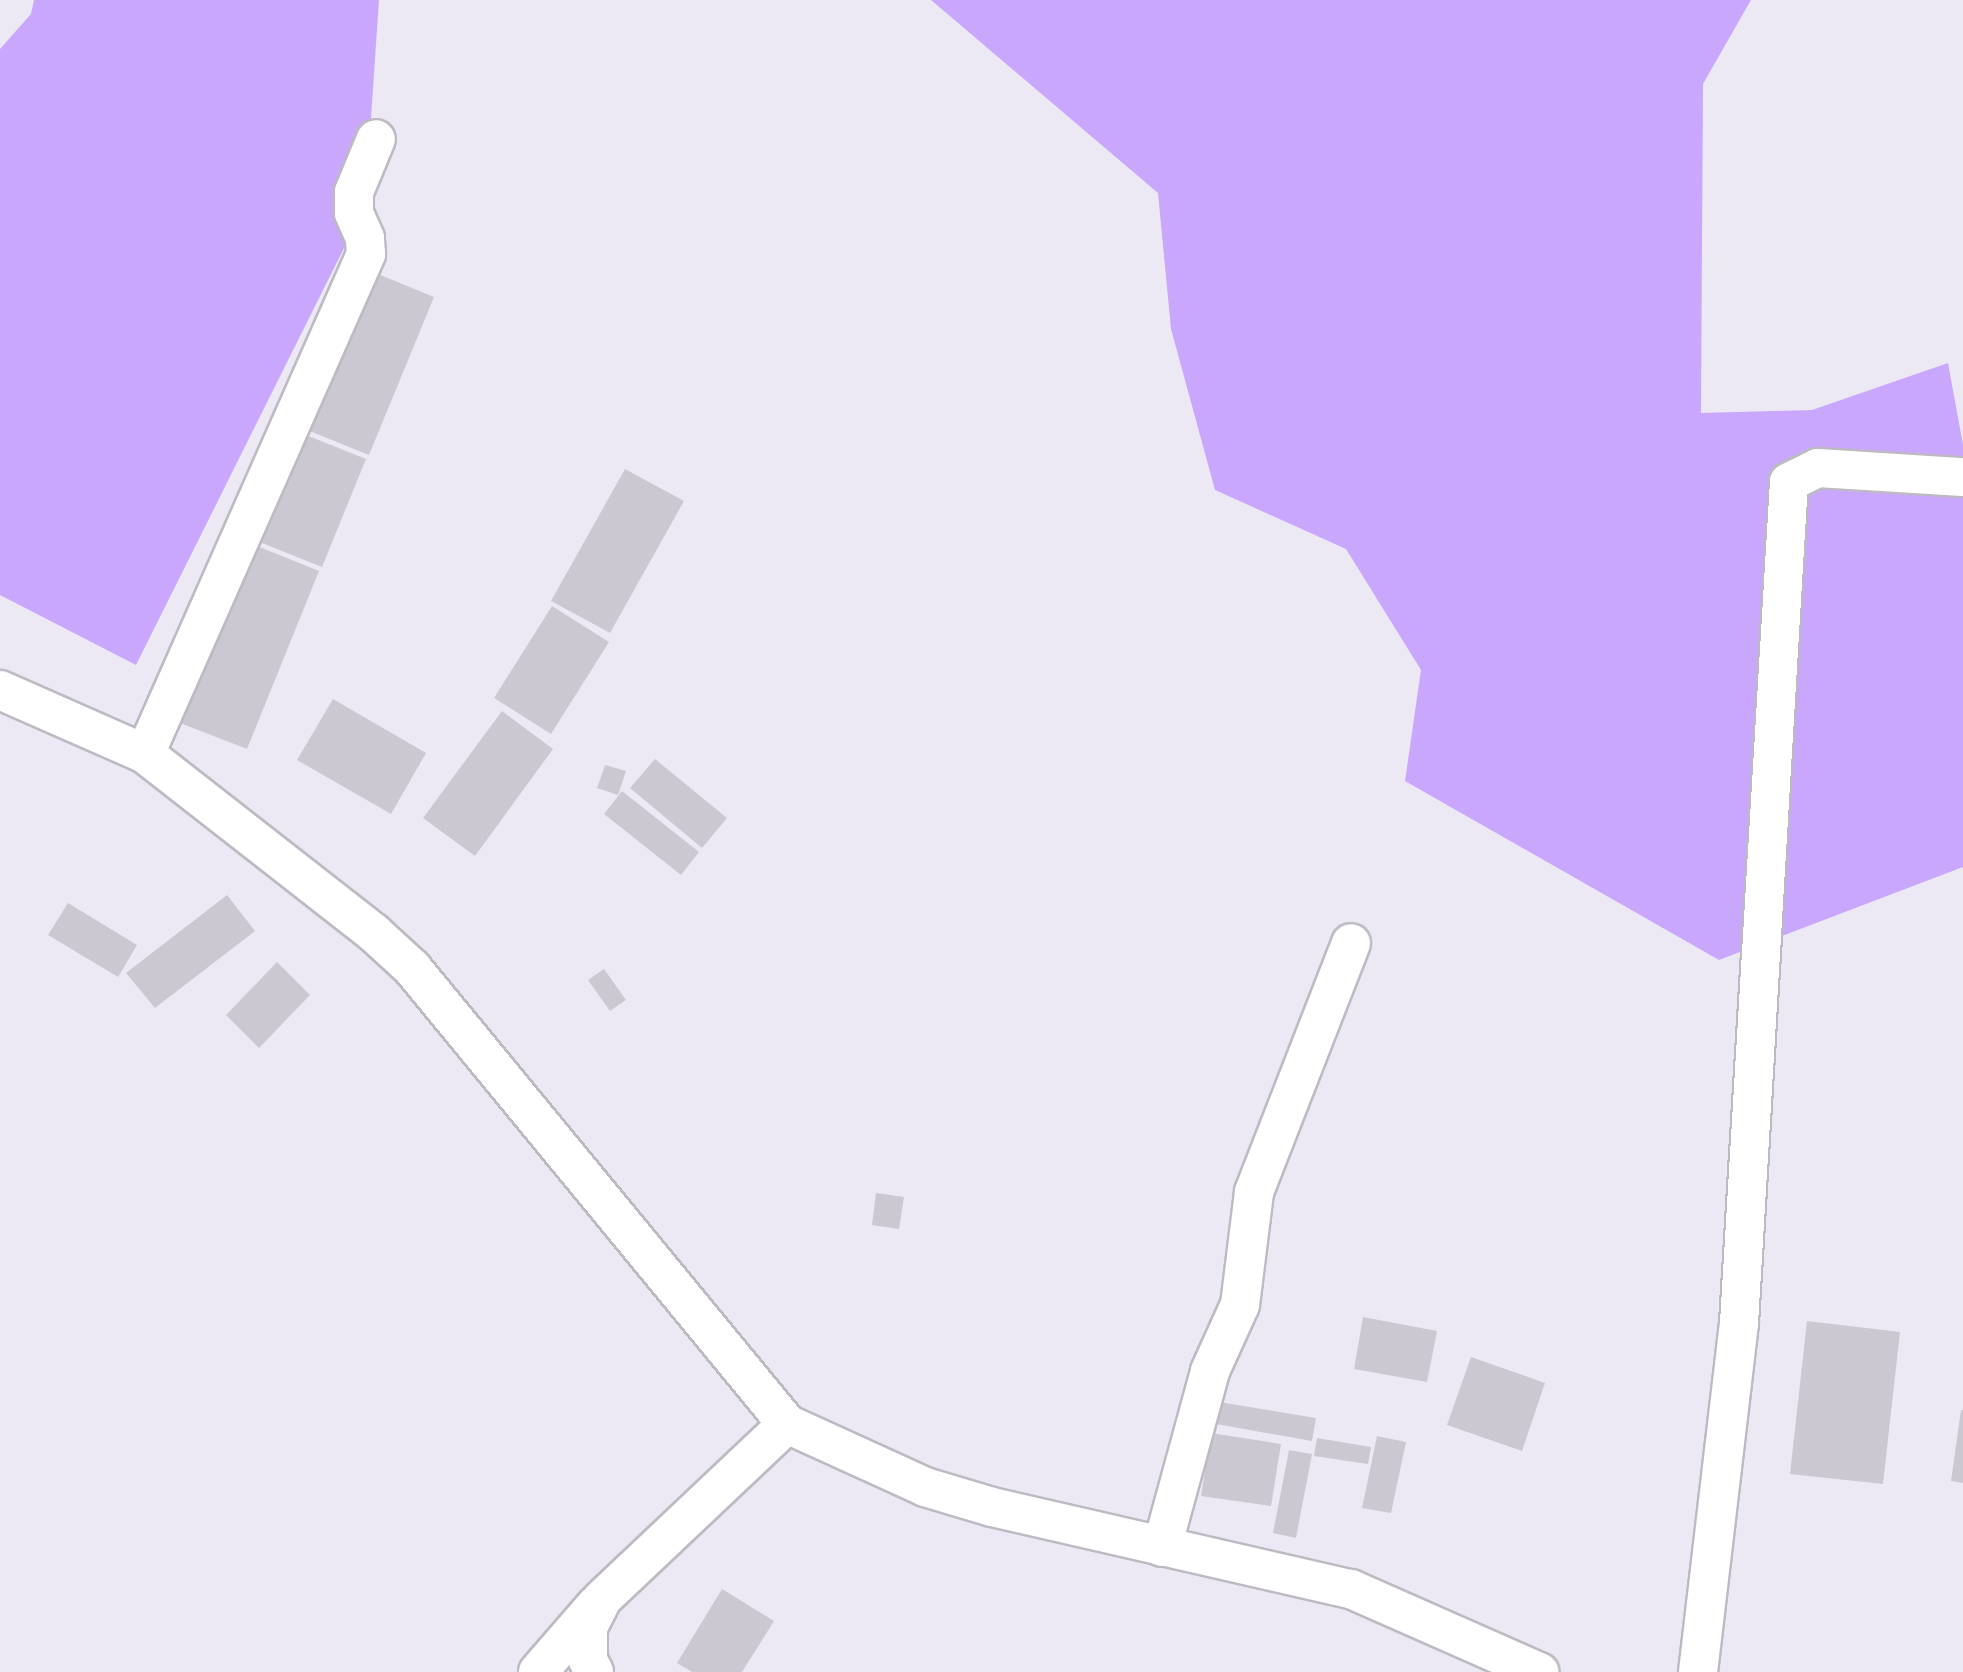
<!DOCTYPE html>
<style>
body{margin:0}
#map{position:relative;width:1963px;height:1672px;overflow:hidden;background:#ede9f4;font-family:"Roboto Condensed",sans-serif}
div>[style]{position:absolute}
.forest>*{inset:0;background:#c9a7fc}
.building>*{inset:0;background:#ccc8d2}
.roads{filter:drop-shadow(2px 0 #bdbac4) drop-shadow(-2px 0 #bdbac4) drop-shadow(0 2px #bdbac4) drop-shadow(0 -2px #bdbac4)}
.street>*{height:38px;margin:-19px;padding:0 19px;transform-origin:19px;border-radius:19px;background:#fff}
span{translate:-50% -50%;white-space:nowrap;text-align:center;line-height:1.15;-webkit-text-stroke:6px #faf7fe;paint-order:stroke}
</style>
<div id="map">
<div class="forest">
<div style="clip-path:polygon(34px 0,379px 0,365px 206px,136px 665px,0 595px,0 49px,31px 14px)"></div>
<div style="clip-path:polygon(931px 0,1751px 0,1703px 84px,1701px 413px,1812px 410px,1948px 363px,1963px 445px,1963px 867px,1719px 960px,1405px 781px,1421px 670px,1346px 549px,1215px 490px,1171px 329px,1158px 193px)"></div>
</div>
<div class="building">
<div style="clip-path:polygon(373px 272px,434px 297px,369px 455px,307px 430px)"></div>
<div style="clip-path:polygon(301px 433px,366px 459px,322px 567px,257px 541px)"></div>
<div style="clip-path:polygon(625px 469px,684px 501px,610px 633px,551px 601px)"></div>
<div style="clip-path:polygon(252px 544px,319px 571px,247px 749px,180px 723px)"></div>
<div style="clip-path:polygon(552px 606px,609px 642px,551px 734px,494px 698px)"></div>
<div style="clip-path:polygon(333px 699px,426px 753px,391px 814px,297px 760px)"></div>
<div style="clip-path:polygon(502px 711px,553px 749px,475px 856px,423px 818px)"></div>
<div style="clip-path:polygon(655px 759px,727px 818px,702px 848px,630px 788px)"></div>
<div style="clip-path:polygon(605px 765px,626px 771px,618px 795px,597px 788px)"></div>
<div style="clip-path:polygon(622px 791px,699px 852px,681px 875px,604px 814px)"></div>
<div style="clip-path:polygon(227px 895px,255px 931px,155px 1008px,126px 973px)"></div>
<div style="clip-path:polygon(68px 903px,137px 945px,118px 977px,48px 935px)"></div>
<div style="clip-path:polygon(277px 962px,310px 995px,259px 1048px,226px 1015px)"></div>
<div style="clip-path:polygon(604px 969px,626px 1000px,610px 1011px,588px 980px)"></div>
<div style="clip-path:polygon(876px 1193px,904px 1197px,899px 1229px,872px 1225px)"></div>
<div style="clip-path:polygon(1363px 1317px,1437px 1331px,1427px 1382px,1354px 1369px)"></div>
<div style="clip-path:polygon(1807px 1321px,1900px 1332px,1883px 1484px,1790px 1474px)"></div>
<div style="clip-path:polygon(1471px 1357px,1545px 1383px,1522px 1451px,1447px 1425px)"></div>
<div style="clip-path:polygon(1219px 1402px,1316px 1418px,1312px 1441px,1216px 1424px)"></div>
<div style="clip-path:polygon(1961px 1410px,1963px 1410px,1963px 1483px,1951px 1481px)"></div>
<div style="clip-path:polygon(1211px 1433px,1281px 1444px,1271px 1506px,1201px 1496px)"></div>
<div style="clip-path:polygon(1377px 1436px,1406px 1442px,1391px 1513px,1362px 1508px)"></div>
<div style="clip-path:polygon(1317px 1438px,1371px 1447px,1368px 1464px,1314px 1456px)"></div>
<div style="clip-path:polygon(1289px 1450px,1312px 1454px,1296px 1538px,1273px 1533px)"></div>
<div style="clip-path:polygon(722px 1589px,774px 1621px,742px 1672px,692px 1672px,677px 1663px)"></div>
</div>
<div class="roads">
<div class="street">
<div style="left:0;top:690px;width:158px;rotate:23.8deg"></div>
<div style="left:145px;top:754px;width:291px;rotate:38deg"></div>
<div style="left:374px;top:933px;width:52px;rotate:42.6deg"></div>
<div style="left:412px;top:968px;width:590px;rotate:50.57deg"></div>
<div style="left:787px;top:1424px;width:152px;rotate:24.5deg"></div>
<div style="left:925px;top:1487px;width:70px;rotate:16.6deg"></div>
<div style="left:992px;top:1507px;width:368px;rotate:12.9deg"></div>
<div style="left:1351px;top:1589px;width:206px;rotate:23.8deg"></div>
<div style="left:145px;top:754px;width:547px;rotate:-66.15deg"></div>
<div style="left:366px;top:254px;width:16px;rotate:-94deg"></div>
<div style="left:365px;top:238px;width:27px;rotate:-114deg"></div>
<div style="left:354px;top:213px;width:21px;rotate:-90deg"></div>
<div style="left:354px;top:192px;width:57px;rotate:-67.5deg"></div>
<div style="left:1162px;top:1547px;width:182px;rotate:-74.7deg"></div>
<div style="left:1210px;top:1371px;width:72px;rotate:-65.6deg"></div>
<div style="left:1240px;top:1305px;width:114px;rotate:-82.9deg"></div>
<div style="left:1254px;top:1192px;width:267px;rotate:-68.7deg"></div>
<div style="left:538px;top:1672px;width:89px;rotate:-49.1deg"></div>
<div style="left:594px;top:1672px;width:13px;rotate:-117deg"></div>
<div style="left:588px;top:1660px;width:33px;rotate:-90deg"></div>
<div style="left:588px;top:1627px;width:31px;rotate:-63deg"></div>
<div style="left:602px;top:1599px;width:255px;rotate:-43.4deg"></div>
<div style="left:1698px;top:1672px;width:351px;rotate:-83.3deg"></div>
<div style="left:1739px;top:1323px;width:842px;rotate:-86.6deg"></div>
<div style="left:1789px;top:482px;width:32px;rotate:-26deg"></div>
<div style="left:1818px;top:468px;width:145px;rotate:3.6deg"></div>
</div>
</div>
</div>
